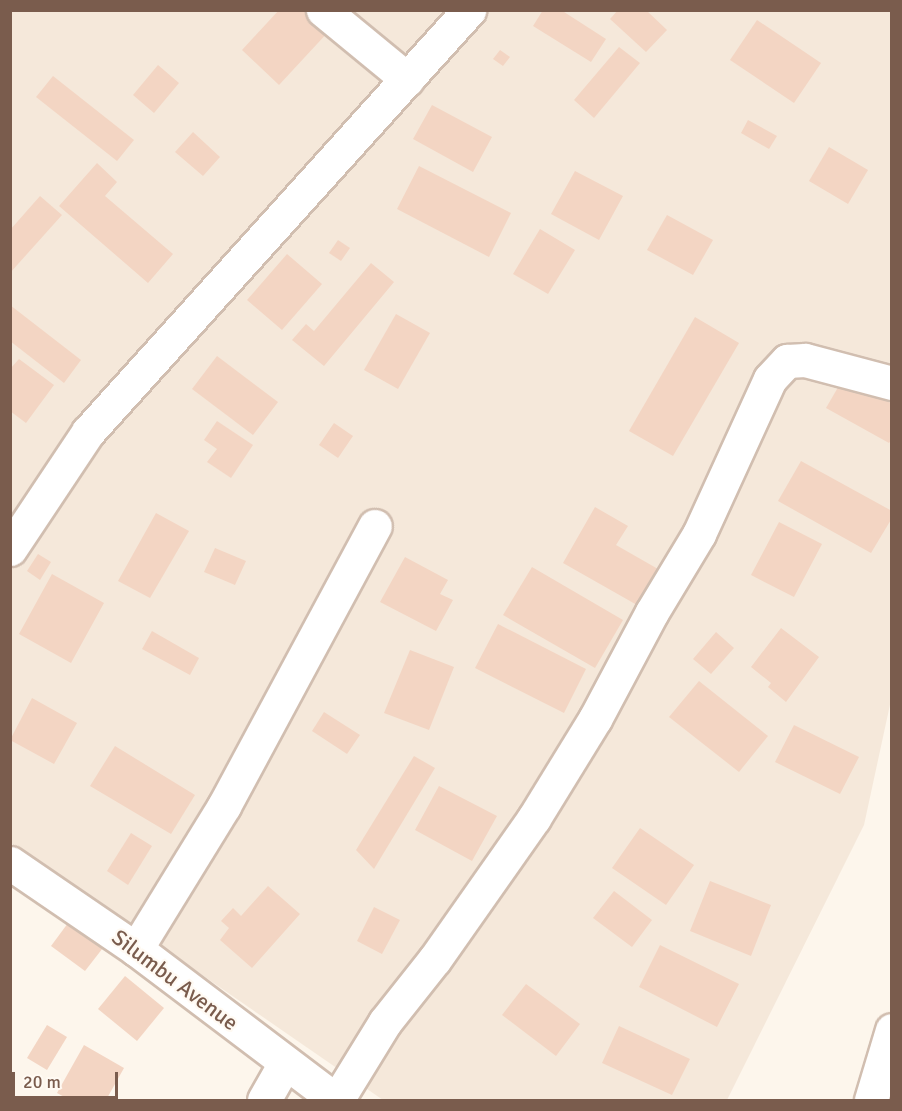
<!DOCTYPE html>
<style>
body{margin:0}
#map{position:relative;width:902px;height:1111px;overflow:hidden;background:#fdf6ec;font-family:Signika,sans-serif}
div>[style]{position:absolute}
.residential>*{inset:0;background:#f5e8da}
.building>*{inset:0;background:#f3d5c3}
.roads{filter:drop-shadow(2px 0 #d1beb0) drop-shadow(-2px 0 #d1beb0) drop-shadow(0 2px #d1beb0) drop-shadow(0 -2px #d1beb0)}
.minor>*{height:33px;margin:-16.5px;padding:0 16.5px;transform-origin:16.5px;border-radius:16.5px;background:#fff}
span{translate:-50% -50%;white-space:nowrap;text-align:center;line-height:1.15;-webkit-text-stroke:4.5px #fffaf3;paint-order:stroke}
.street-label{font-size:22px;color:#7a5c4d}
.frame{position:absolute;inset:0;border:12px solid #7a5c4d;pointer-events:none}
.scale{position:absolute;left:12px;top:1072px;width:106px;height:27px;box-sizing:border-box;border:3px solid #7a5c4d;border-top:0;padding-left:8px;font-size:18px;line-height:21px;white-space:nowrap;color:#7a5c4d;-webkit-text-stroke:4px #fffaf3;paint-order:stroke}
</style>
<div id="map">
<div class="residential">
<div style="clip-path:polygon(11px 11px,891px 11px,891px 700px,864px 825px,727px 1100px,383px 1100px,11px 843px)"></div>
</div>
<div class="building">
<div style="clip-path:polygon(279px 10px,309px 10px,330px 30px,279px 85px,242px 50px)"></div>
<div style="clip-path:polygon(543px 10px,561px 10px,606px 39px,591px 62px,533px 26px)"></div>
<div style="clip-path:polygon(618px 10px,646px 10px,667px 30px,646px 52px,610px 19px)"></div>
<div style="clip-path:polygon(757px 20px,821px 63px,794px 103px,730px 60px)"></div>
<div style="clip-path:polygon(619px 47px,640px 63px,594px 118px,574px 100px)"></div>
<div style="clip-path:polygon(500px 50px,510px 57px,503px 66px,493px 59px)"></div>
<div style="clip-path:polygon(158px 65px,179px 83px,154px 113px,133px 95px)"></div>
<div style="clip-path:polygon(53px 76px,134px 140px,117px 161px,36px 97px)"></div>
<div style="clip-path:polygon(432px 105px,492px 137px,473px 172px,413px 139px)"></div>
<div style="clip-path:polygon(748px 120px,777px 136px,769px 149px,741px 133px)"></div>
<div style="clip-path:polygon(193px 132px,220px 157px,203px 176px,175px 152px)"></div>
<div style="clip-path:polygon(829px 147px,868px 170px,848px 204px,809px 181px)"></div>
<div style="clip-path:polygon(97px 163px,117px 182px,105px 196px,173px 254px,148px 283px,59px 206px)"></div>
<div style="clip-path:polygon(419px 166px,511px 213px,489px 257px,397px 209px)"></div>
<div style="clip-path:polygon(575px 171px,623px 196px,599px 240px,551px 214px)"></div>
<div style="clip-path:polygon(40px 196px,62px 215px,10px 273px,10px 230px)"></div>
<div style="clip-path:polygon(667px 215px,713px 240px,693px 275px,647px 250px)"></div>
<div style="clip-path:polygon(540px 229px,575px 250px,548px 294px,513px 274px)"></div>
<div style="clip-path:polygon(338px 240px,350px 248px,341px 261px,329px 253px)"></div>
<div style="clip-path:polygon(287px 254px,322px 284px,282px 330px,247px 300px)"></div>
<div style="clip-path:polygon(371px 263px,394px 282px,324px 366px,292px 340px,306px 324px,314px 331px)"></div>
<div style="clip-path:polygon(10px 305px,81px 360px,64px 383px,10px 341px)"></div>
<div style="clip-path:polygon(396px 314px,430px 333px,398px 389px,364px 370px)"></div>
<div style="clip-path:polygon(695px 317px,739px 343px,673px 456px,629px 431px)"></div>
<div style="clip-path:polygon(217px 356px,278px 402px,253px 435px,192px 389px)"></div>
<div style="clip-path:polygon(19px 359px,54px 385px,26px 423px,10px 411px,10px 369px)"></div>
<div style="clip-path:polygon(844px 377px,892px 404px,892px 439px,889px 443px,826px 408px)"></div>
<div style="clip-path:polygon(217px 421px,253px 445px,231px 478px,207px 462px,217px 449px,204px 440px)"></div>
<div style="clip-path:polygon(334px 423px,353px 436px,338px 458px,319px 445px)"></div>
<div style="clip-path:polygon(801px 461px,892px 511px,892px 518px,871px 553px,778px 501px)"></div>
<div style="clip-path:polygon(595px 507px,628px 526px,616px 545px,658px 569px,637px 605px,563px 563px)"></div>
<div style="clip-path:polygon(156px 513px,189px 531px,150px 598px,118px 581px)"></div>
<div style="clip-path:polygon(779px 522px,822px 544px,794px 597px,751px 575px)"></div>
<div style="clip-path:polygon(215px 548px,246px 561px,235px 585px,204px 572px)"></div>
<div style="clip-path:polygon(38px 554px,51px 562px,40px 580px,27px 571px)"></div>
<div style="clip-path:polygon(405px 557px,448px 580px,440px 594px,453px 600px,436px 631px,380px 602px)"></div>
<div style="clip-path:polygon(532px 567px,623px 620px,595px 668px,503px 615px)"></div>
<div style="clip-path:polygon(52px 574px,104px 603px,71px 663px,19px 634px)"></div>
<div style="clip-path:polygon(498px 624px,586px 669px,564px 713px,475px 668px)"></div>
<div style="clip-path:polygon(781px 628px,819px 657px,786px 702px,768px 687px,771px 683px,751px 667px)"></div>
<div style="clip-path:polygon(152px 631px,199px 658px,190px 675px,142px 649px)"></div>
<div style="clip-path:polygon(716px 632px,734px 648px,711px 674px,693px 659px)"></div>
<div style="clip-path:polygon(410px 650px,454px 667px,429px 730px,384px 713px)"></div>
<div style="clip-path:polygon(699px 681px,768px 736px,739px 772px,669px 717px)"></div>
<div style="clip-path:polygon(32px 698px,77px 723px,54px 764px,10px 740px)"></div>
<div style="clip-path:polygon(324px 712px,360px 735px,347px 754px,312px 731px)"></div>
<div style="clip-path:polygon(794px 725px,859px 757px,840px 794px,775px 762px)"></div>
<div style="clip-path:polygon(115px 746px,195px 795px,171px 834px,90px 786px)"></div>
<div style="clip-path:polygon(414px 756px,435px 768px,374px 869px,356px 850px)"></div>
<div style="clip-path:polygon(439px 786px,497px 816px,472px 861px,415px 830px)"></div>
<div style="clip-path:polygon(640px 828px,694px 865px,666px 905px,612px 868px)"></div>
<div style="clip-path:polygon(131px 833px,152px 846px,128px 885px,107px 871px)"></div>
<div style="clip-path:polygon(710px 881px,771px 905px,751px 956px,690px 931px)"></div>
<div style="clip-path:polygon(268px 886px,300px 914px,252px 968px,220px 940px,229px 928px,221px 921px,233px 908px,241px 916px)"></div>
<div style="clip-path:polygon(614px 891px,652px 920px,632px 947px,593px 918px)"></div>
<div style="clip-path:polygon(374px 907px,400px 920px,382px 954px,357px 941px)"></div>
<div style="clip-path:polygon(71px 919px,106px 944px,85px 971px,51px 946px)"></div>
<div style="clip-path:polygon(660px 945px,739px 984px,717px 1027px,639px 987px)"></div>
<div style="clip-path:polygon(125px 976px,164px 1008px,137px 1041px,98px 1009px)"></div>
<div style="clip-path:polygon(526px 984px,580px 1024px,556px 1056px,502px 1015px)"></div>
<div style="clip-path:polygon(47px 1025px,67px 1037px,47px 1070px,27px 1058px)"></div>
<div style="clip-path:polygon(619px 1026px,690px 1059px,672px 1095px,602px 1063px)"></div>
<div style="clip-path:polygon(84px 1045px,124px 1068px,106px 1100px,70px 1100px,57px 1093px)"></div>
</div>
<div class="roads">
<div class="minor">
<div style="left:323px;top:10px;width:109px;rotate:39.4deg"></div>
<div style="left:10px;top:549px;width:141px;rotate:-56.3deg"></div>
<div style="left:88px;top:432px;width:569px;rotate:-47.92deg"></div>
<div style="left:10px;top:863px;width:153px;rotate:34.3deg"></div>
<div style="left:136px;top:949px;width:251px;rotate:37.1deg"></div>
<div style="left:136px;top:949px;width:168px;rotate:-58.4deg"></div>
<div style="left:224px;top:806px;width:318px;rotate:-61.7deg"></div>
<div style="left:264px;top:1100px;width:43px;rotate:-60.4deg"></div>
<div style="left:337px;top:1100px;width:92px;rotate:-58.4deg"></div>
<div style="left:385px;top:1022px;width:80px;rotate:-51.6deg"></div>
<div style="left:435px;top:959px;width:172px;rotate:-54.9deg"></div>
<div style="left:534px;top:818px;width:116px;rotate:-58.4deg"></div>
<div style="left:595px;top:719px;width:121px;rotate:-62deg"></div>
<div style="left:652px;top:612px;width:91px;rotate:-58.9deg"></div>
<div style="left:699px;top:534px;width:170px;rotate:-65.4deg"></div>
<div style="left:770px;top:379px;width:25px;rotate:-47deg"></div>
<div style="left:787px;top:361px;width:18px;rotate:-3deg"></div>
<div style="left:805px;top:360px;width:90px;rotate:14.8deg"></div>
<div style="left:871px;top:1100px;width:73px;rotate:-73.3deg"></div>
</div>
</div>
<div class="street-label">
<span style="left:175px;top:980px;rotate:37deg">Silumbu Avenue</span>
</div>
<div class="frame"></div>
<div class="scale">20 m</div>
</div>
